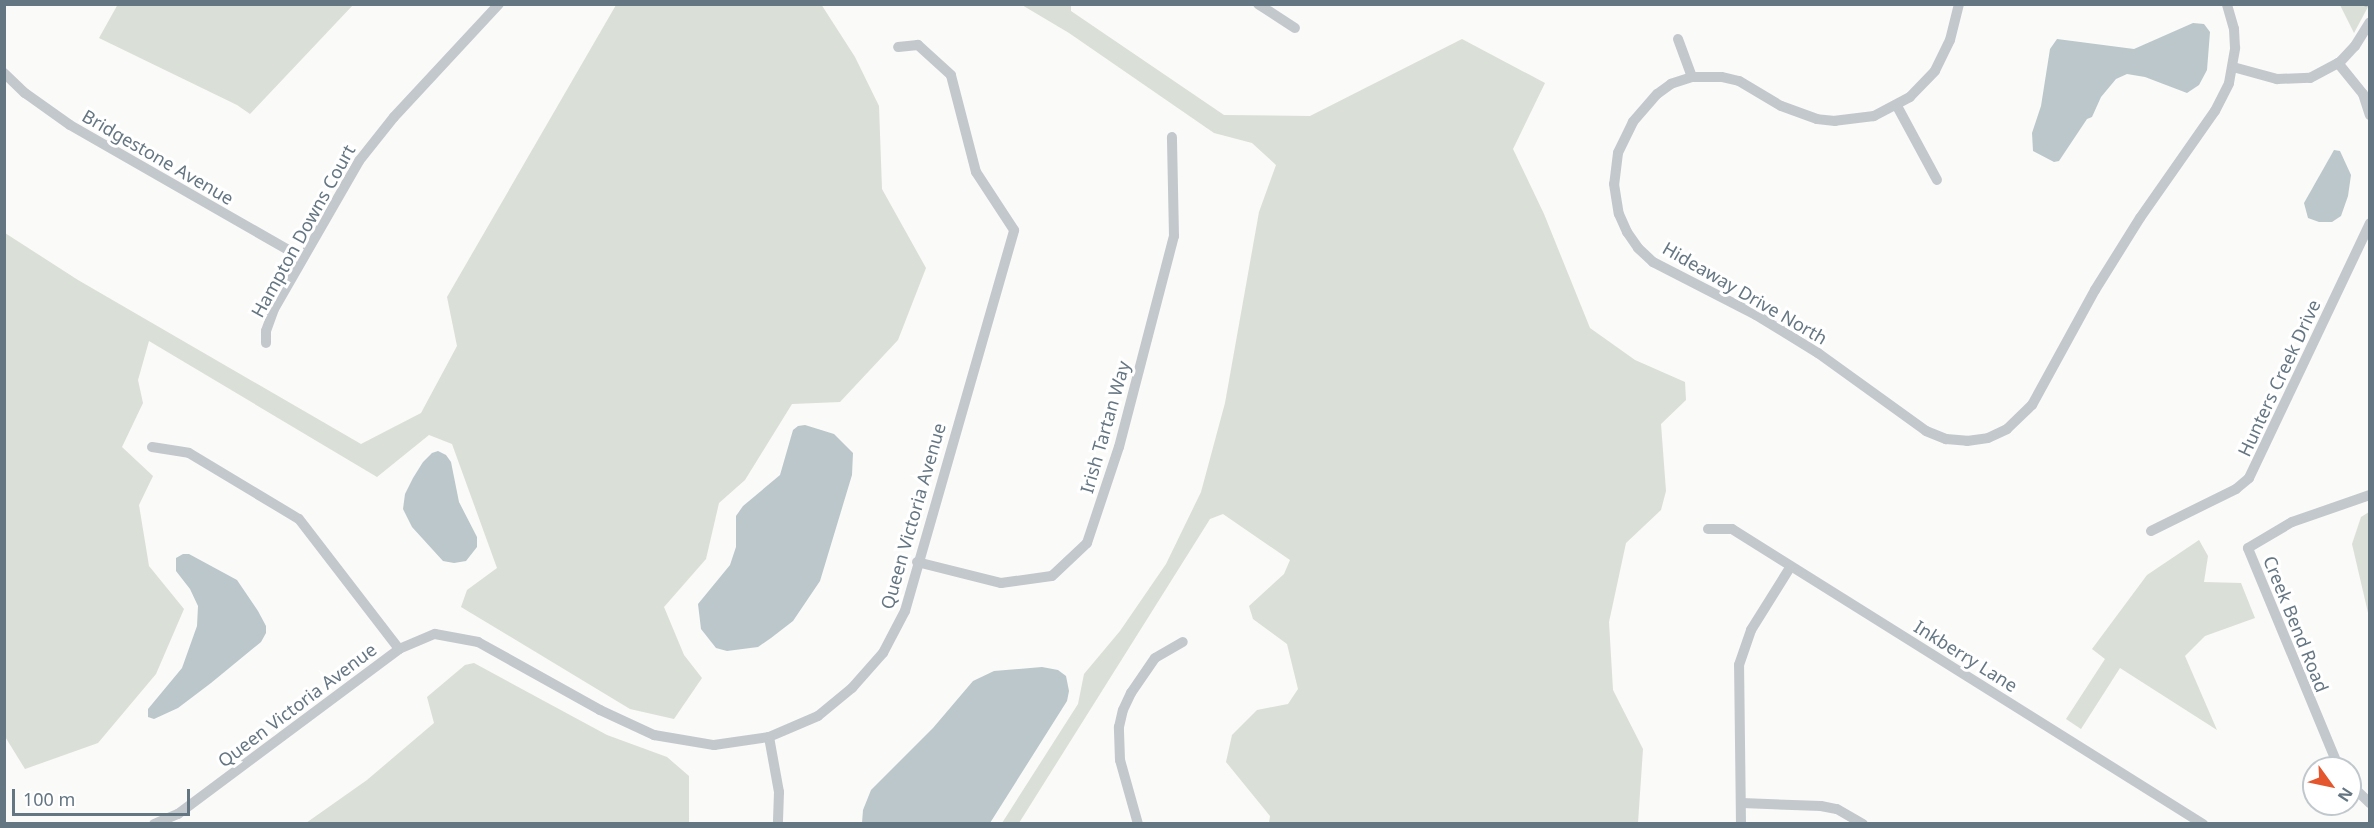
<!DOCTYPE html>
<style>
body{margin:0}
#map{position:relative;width:2374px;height:828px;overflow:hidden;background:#fafaf8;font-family:"Noto Sans",sans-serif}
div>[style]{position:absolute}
.green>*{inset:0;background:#dadfd7}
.water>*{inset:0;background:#bbc7cb}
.stream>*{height:4px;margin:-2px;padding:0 2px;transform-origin:2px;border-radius:2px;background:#bbc7cb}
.minor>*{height:10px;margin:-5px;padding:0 5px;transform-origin:5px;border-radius:5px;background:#c3c8cc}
span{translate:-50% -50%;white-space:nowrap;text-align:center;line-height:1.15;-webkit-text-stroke:6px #fff;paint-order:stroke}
.street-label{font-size:18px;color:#657683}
.frame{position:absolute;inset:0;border:6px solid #657683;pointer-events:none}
.north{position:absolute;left:2302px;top:756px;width:60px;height:60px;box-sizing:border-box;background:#fff;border:2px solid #c1c8cd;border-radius:50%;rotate:123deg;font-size:16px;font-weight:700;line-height:24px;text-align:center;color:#657683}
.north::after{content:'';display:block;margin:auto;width:21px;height:27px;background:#e4572e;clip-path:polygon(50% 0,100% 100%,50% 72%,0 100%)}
.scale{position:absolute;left:12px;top:789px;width:178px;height:27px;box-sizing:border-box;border:3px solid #657683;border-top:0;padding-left:8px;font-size:18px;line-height:21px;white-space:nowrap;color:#657683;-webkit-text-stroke:4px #fff;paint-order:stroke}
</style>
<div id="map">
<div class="green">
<div style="clip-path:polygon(118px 4px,353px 4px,353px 5px,250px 114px,237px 105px,99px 38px)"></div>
<div style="clip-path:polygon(821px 4px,855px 57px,879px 106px,882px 189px,926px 268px,898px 340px,840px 402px,792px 404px,745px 480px,719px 503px,706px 559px,664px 607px,684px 655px,702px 678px,674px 719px,630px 709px,461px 607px,467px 590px,497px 568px,452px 444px,429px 435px,377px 477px,149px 341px,138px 380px,143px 403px,122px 447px,153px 476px,139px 505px,149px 566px,184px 609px,156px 674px,98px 743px,25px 769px,4px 735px,5px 233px,78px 280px,361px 444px,421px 413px,457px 346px,447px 297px,616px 5px)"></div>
<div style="clip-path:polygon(1022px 5px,1071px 5px,1071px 11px,1224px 115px,1310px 116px,1462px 39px,1545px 83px,1513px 149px,1544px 214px,1590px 328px,1635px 360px,1685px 382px,1686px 400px,1661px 424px,1666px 491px,1661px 510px,1626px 543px,1609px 622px,1613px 690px,1643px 749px,1638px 823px,1269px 823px,1270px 816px,1226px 762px,1232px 735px,1257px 710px,1288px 704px,1298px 689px,1287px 644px,1253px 619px,1249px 606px,1284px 574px,1290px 560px,1223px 514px,1210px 519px,1019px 823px,1002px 823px,1078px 704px,1084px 674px,1120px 631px,1166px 564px,1201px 492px,1225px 403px,1259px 212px,1276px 165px,1252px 143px,1214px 133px,1069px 33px)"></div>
<div style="clip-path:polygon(2340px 5px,2369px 5px,2354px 33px)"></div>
<div style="clip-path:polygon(2369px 512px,2369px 617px,2352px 544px,2361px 517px)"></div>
<div style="clip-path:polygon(2199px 540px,2208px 556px,2204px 582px,2241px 583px,2255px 618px,2205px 636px,2185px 656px,2217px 730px,2120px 668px,2081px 729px,2066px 719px,2105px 659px,2092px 649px,2147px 575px)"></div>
<div style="clip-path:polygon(474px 663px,607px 735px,667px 757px,689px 776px,689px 823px,306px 823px,367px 780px,434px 723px,427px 697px,465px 665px)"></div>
</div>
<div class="water">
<div style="clip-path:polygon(2193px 23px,2204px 24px,2210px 32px,2207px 70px,2199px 85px,2187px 93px,2145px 77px,2127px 74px,2116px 79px,2101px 97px,2092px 117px,2087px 119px,2059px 161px,2054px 162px,2033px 151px,2032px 133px,2041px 106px,2050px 49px,2057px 39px,2134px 49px)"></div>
<div style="clip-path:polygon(2334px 150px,2340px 151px,2351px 175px,2348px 196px,2341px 216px,2332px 222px,2319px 222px,2308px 218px,2304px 203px)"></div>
<div style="clip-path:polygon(805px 425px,834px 434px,853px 453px,852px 475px,820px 581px,793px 621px,771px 638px,758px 647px,727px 651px,716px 648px,701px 629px,698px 604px,730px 565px,736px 547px,736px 516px,743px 506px,780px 475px,793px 430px,798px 426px)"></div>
<div style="clip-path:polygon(438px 451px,446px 455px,451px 462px,459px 502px,477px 537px,477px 547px,466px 561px,454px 563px,443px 561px,412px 527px,403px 509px,405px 494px,413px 478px,423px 462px,432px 453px)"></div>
<div style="clip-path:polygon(183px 554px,189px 554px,237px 580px,258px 611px,266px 626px,266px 633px,261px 642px,211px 683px,178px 708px,154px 719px,148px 717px,148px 709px,182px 668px,197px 626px,198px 606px,190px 589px,176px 571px,176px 558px)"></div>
<div style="clip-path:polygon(1042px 667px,1058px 670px,1066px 676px,1069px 691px,1067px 701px,990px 823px,862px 823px,863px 810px,871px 790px,933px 728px,973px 681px,994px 671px)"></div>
</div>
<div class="stream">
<div style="left:2366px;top:4px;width:1px;rotate:90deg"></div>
</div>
<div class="minor">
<div style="left:1258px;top:4px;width:44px;rotate:33deg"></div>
<div style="left:1959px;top:4px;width:37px;rotate:104deg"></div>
<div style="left:1950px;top:40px;width:34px;rotate:116deg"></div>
<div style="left:1935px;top:71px;width:36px;rotate:134deg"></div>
<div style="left:1910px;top:97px;width:41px;rotate:152.2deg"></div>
<div style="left:1874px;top:116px;width:39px;rotate:173deg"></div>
<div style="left:1835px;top:121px;width:18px;rotate:-174deg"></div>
<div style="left:1817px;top:119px;width:38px;rotate:-160deg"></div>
<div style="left:1781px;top:106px;width:49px;rotate:-149.2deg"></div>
<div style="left:1739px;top:81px;width:18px;rotate:-167deg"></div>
<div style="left:1721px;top:77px;width:29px;rotate:180deg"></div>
<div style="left:1692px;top:77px;width:22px;rotate:162deg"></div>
<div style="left:1671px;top:84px;width:17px;rotate:144deg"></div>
<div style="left:1657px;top:94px;width:37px;rotate:131deg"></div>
<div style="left:1633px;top:122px;width:34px;rotate:116deg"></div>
<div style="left:1618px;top:153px;width:31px;rotate:97deg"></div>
<div style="left:1614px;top:184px;width:30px;rotate:81deg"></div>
<div style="left:1619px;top:214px;width:20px;rotate:66deg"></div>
<div style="left:1627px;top:232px;width:19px;rotate:55deg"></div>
<div style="left:1638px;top:248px;width:21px;rotate:43deg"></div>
<div style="left:1653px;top:262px;width:116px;rotate:27.2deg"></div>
<div style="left:1756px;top:315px;width:73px;rotate:31.5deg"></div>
<div style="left:1818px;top:353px;width:133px;rotate:35.8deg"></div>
<div style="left:1926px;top:431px;width:22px;rotate:22deg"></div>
<div style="left:1946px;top:439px;width:21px;rotate:5deg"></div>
<div style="left:1967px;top:441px;width:21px;rotate:-8deg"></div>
<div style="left:1988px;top:438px;width:21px;rotate:-25deg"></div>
<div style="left:2007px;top:429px;width:35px;rotate:-44deg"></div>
<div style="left:2032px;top:405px;width:131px;rotate:-61.3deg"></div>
<div style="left:2095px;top:290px;width:85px;rotate:-58deg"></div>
<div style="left:2140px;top:218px;width:131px;rotate:-55deg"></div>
<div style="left:2215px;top:111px;width:31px;rotate:-63deg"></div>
<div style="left:2229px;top:83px;width:36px;rotate:-80deg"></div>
<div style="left:2235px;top:48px;width:19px;rotate:-93deg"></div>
<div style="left:2234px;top:29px;width:26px;rotate:-106deg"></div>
<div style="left:1678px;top:39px;width:40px;rotate:69.8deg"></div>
<div style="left:2338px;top:63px;width:40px;rotate:51deg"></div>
<div style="left:2363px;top:94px;width:22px;rotate:72deg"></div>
<div style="left:2233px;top:67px;width:46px;rotate:15.3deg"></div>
<div style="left:2277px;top:79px;width:33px;rotate:-2deg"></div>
<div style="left:2310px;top:78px;width:34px;rotate:-28deg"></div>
<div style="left:2340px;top:62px;width:22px;rotate:-47deg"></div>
<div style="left:2355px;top:46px;width:28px;rotate:-58deg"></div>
<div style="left:4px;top:73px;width:29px;rotate:44deg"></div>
<div style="left:25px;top:93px;width:55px;rotate:35.4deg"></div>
<div style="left:70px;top:125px;width:267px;rotate:29.8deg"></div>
<div style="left:1897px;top:106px;width:84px;rotate:61.6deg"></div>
<div style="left:266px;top:343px;width:12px;rotate:-90deg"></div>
<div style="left:266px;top:331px;width:23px;rotate:-70deg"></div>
<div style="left:274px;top:309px;width:171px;rotate:-60.1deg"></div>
<div style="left:359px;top:161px;width:56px;rotate:-51.5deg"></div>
<div style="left:394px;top:117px;width:154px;rotate:-47.1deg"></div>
<div style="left:152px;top:447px;width:37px;rotate:9deg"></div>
<div style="left:189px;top:453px;width:128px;rotate:31deg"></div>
<div style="left:299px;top:519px;width:164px;rotate:52.4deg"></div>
<div style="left:1708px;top:529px;width:24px"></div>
<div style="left:1732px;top:529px;width:556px;rotate:32.06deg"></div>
<div style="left:2151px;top:531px;width:95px;rotate:-26.3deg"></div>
<div style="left:2236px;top:489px;width:17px;rotate:-40deg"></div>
<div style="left:2249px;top:478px;width:282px;rotate:-64.6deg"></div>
<div style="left:917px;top:562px;width:87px;rotate:14deg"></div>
<div style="left:1001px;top:583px;width:51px;rotate:-7.8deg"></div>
<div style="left:1052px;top:576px;width:48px;rotate:-43.3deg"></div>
<div style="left:1087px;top:543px;width:101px;rotate:-71.6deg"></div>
<div style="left:1119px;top:447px;width:218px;rotate:-75.4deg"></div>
<div style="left:1174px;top:236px;width:99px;rotate:-91.2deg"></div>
<div style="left:769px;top:737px;width:56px;rotate:79.7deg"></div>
<div style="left:779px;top:792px;width:32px;rotate:92deg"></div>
<div style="left:2339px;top:768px;width:238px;rotate:-112.5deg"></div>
<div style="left:2248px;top:548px;width:51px;rotate:-30.6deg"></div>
<div style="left:2292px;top:522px;width:83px;rotate:-19.1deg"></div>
<div style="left:2350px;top:784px;width:28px;rotate:44deg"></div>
<div style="left:1742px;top:803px;width:79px;rotate:2.2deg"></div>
<div style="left:1821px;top:806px;width:16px;rotate:11deg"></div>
<div style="left:1837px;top:809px;width:30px;rotate:30deg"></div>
<div style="left:154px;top:824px;width:26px;rotate:-23deg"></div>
<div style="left:178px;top:814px;width:276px;rotate:-36.7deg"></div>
<div style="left:399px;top:649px;width:39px;rotate:-23deg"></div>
<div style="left:435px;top:634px;width:44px;rotate:10.5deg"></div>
<div style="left:478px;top:642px;width:140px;rotate:29.1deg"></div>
<div style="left:600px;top:710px;width:60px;rotate:24.8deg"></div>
<div style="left:654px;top:735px;width:61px;rotate:9.5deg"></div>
<div style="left:714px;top:745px;width:56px;rotate:-8.3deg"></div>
<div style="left:769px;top:737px;width:53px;rotate:-23.2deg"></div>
<div style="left:818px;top:716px;width:44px;rotate:-39.5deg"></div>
<div style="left:852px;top:688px;width:47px;rotate:-48.5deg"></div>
<div style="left:883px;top:653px;width:47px;rotate:-62.4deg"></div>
<div style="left:905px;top:611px;width:396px;rotate:-74deg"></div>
<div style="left:1014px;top:230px;width:69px;rotate:-123.2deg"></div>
<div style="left:976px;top:172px;width:100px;rotate:-104.5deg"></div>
<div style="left:951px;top:75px;width:45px;rotate:-137.7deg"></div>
<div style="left:918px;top:45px;width:20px;rotate:174deg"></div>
<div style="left:1138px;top:824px;width:66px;rotate:-105.7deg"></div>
<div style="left:1120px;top:760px;width:33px;rotate:-92deg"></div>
<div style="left:1119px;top:727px;width:17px;rotate:-77deg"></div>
<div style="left:1123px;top:710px;width:19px;rotate:-65deg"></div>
<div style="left:1131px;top:693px;width:42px;rotate:-55.6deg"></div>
<div style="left:1155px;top:658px;width:32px;rotate:-30deg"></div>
<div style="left:1741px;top:824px;width:159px;rotate:-90.7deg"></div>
<div style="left:1739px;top:665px;width:37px;rotate:-71deg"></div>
<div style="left:1751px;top:630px;width:75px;rotate:-58deg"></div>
</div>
<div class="street-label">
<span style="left:158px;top:157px;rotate:30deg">Bridgestone Avenue</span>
<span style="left:303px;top:231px;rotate:-61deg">Hampton Downs Court</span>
<span style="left:1745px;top:293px;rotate:30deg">Hideaway Drive North</span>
<span style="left:2279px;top:378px;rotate:-65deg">Hunters Creek Drive</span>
<span style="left:1105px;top:427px;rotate:-74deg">Irish Tartan Way</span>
<span style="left:913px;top:516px;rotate:-74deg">Queen Victoria Avenue</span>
<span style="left:2296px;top:624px;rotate:68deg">Creek Bend Road</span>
<span style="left:1966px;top:656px;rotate:32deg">Inkberry Lane</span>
<span style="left:297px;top:705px;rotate:-37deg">Queen Victoria Avenue</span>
</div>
<div class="frame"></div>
<div class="north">N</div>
<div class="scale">100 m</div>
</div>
